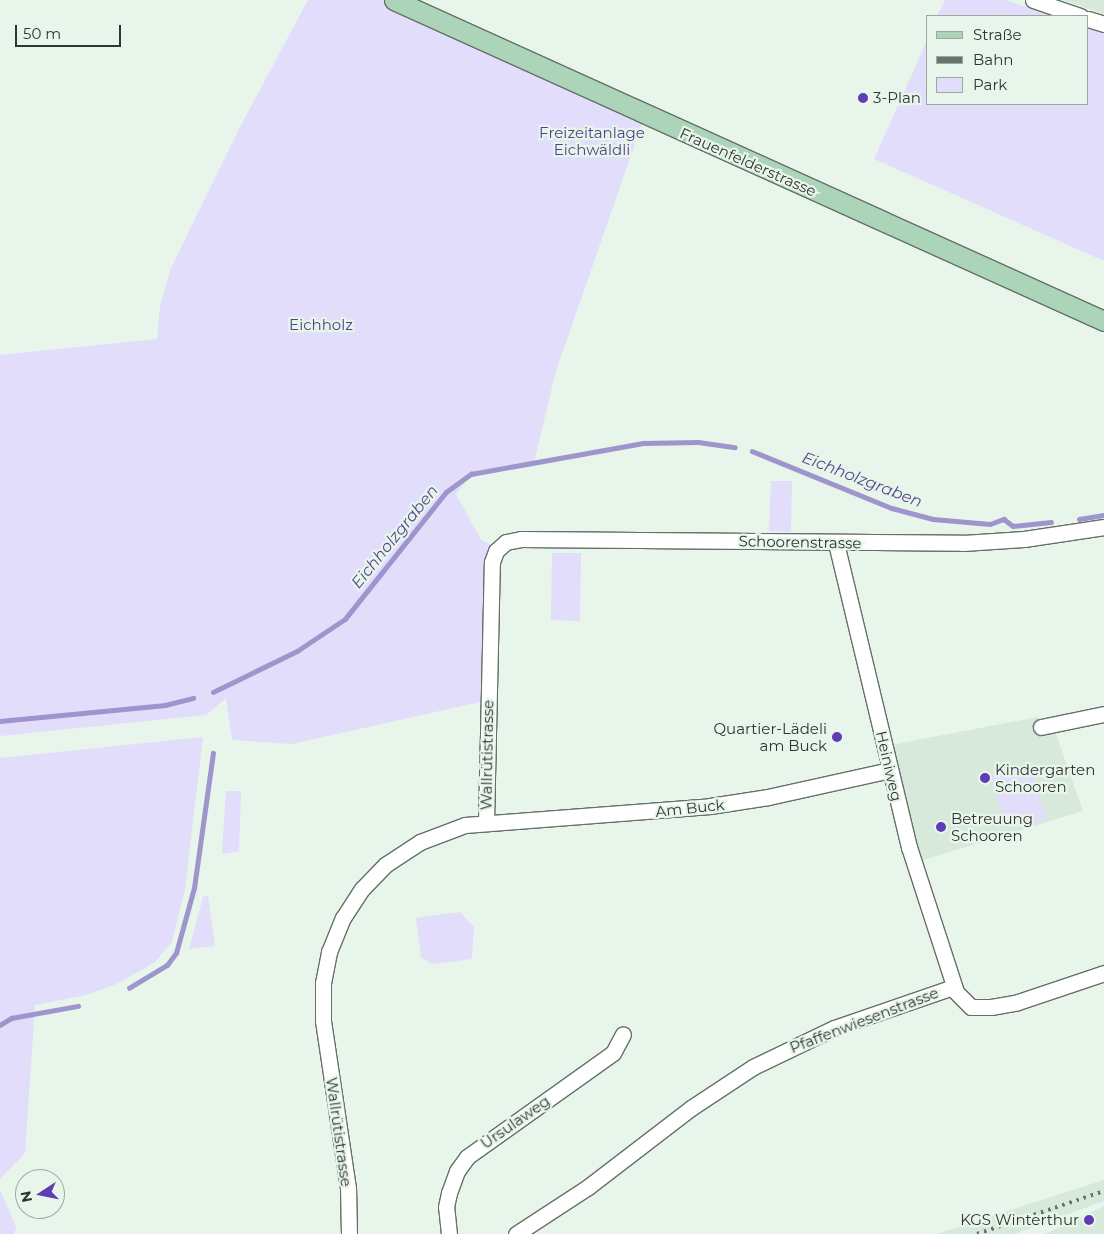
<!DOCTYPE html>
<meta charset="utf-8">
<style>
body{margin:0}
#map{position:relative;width:1104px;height:1234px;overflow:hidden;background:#e8f5eb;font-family:Montserrat,sans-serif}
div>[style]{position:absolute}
.built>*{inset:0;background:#d6e9db}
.green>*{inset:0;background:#e1ddfb}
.stream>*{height:4.5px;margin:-2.25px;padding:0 2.25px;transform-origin:2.25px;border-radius:2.25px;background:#9e95cc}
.roads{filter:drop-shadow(1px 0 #657067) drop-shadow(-1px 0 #657067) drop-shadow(0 1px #657067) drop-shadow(0 -1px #657067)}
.minor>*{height:15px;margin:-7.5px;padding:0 7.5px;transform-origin:7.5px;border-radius:7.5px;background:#fff}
.major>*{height:19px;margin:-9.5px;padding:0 9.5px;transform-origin:9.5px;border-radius:9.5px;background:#acd4b8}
.rail>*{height:4px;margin-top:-2px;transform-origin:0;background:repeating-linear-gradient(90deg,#6a726c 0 2.5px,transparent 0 7.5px)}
.dots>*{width:14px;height:14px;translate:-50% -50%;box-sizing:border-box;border:2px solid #e8f5eb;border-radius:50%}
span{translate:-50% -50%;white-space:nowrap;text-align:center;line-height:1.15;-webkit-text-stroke:4.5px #e8f5eb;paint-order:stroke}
.poi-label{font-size:15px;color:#303531}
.left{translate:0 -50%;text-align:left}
.right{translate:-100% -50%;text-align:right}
.park-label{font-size:15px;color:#524387}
.street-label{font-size:15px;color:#303531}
.water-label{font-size:16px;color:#57498d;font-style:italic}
.legend{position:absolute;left:926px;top:15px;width:162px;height:90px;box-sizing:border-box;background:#e8f5eb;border:1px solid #9ea8a1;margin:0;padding:6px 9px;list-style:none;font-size:15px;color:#303531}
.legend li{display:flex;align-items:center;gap:10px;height:25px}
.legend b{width:25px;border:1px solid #9ea8a1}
.north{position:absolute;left:15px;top:1169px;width:50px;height:50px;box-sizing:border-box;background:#e8f5eb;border:1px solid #9ea8a1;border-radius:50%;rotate:259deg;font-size:14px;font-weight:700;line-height:20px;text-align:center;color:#303531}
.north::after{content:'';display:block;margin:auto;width:18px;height:22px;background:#603cb4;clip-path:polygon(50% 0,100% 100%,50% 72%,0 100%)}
.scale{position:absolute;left:15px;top:25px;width:106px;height:22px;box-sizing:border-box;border:2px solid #303531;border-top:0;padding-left:6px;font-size:15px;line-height:18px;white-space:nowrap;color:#303531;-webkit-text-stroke:4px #e8f5eb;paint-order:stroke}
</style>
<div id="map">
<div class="built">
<div style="clip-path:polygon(1063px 0,1104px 0,1104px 14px)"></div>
<div style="clip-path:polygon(1038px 717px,1041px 732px,1056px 734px,1083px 811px,920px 861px,891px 745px)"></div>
<div style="clip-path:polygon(1104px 1180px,1104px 1201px,1014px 1234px,936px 1234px)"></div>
<div style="clip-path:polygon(1104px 1206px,1104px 1234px,1045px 1234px)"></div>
</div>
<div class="green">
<div style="clip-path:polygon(308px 0,394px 0,645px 115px,556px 371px,534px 462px,471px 474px,456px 494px,481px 540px,498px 548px,489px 700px,292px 744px,232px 740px,226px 698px,206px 715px,0 736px,0 355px,157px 339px,160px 306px,171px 268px,238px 131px)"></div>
<div style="clip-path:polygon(945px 0,1005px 0,1054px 16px,937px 16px)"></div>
<div style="clip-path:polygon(1088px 27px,1104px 33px,1104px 261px,874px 159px,928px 38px,928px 104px,1088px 104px)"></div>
<div style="clip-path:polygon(771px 481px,792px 481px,791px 532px,769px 531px)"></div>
<div style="clip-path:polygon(552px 553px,581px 553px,580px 621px,551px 620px)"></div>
<div style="clip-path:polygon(203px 737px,185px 889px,172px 942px,154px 963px,114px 985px,86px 995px,35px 1005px,25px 1153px,0 1179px,0 758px)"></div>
<div style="clip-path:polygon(1031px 764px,1046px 820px,1019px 825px,1004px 819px,990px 777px)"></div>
<div style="clip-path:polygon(226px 791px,241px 791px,239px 851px,222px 854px)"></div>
<div style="clip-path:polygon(208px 896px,215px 946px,189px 949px,203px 897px)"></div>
<div style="clip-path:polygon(460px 912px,474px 927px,472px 959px,432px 964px,421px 957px,416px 918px)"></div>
<div style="clip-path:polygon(0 1190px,17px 1229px,13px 1234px,0 1234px)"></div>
</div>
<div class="stream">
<div style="left:752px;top:451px;width:151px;rotate:22.2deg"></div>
<div style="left:892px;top:508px;width:42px;rotate:15deg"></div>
<div style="left:933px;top:519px;width:57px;rotate:5deg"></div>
<div style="left:990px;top:524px;width:15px;rotate:-20deg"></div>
<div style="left:1004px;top:519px;width:11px;rotate:38deg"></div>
<div style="left:1013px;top:526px;width:38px;rotate:-6deg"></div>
<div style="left:1079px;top:519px;width:25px;rotate:-9deg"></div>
<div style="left:213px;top:692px;width:93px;rotate:-26deg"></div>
<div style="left:297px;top:651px;width:58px;rotate:-33.7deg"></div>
<div style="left:345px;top:619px;width:162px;rotate:-51.5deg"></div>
<div style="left:446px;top:492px;width:31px;rotate:-36deg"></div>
<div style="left:471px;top:474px;width:176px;rotate:-10.2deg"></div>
<div style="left:644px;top:443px;width:54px;rotate:-1.1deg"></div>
<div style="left:698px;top:442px;width:37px;rotate:8deg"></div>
<div style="left:0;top:721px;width:166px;rotate:-5.5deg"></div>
<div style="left:165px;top:705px;width:29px;rotate:-14deg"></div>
<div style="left:129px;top:988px;width:44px;rotate:-31.2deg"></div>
<div style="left:167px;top:965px;width:15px;rotate:-53deg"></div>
<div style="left:176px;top:953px;width:67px;rotate:-74.5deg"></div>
<div style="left:194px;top:888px;width:136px;rotate:-82deg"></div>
<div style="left:0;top:1025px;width:13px;rotate:-32deg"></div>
<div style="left:11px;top:1018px;width:68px;rotate:-10.2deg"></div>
</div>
<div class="roads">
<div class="minor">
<div style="left:1033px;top:0;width:50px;rotate:18.8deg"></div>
<div style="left:1088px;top:19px;width:17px;rotate:17deg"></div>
<div style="left:836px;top:543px;width:313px;rotate:76.5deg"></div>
<div style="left:909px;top:847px;width:152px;rotate:72deg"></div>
<div style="left:956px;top:992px;width:21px;rotate:45deg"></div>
<div style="left:971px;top:1007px;width:20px"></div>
<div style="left:991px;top:1007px;width:27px;rotate:-10deg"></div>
<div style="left:1018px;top:1002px;width:91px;rotate:-18.6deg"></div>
<div style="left:1041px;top:727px;width:64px;rotate:-11.7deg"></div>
<div style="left:486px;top:822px;width:260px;rotate:-88.7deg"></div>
<div style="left:492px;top:562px;width:12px;rotate:-70deg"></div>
<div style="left:496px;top:551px;width:13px;rotate:-42deg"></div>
<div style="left:506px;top:542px;width:15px;rotate:-11deg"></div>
<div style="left:521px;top:539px;width:442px;rotate:0.5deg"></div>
<div style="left:963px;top:543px;width:61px;rotate:-3.8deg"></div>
<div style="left:1024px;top:539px;width:81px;rotate:-8.5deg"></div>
<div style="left:349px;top:1234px;width:46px;rotate:-91.2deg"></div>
<div style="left:348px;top:1188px;width:169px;rotate:-98.5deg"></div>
<div style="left:323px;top:1021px;width:38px;rotate:-90deg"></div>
<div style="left:323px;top:983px;width:32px;rotate:-79deg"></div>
<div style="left:329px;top:952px;width:37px;rotate:-68deg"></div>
<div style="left:343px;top:918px;width:35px;rotate:-57deg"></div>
<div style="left:362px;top:889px;width:33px;rotate:-46deg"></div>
<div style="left:385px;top:865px;width:42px;rotate:-33.3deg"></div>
<div style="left:420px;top:842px;width:48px;rotate:-20.7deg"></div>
<div style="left:465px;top:825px;width:246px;rotate:-4.4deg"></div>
<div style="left:710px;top:806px;width:59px;rotate:-8.8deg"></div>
<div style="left:768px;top:797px;width:125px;rotate:-12.5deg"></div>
<div style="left:449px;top:1234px;width:27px;rotate:-96deg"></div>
<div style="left:446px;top:1207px;width:14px;rotate:-78deg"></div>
<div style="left:449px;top:1193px;width:23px;rotate:-70deg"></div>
<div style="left:457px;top:1171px;width:17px;rotate:-54deg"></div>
<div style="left:467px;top:1157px;width:179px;rotate:-35.5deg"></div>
<div style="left:613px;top:1053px;width:21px;rotate:-62deg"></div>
<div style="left:516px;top:1234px;width:86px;rotate:-33.1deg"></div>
<div style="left:588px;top:1187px;width:130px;rotate:-37.5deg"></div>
<div style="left:691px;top:1108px;width:74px;rotate:-33.5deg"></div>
<div style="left:753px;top:1067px;width:90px;rotate:-25.7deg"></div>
<div style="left:834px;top:1028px;width:126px;rotate:-19deg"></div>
</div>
<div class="major">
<div style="left:394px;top:0;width:779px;rotate:24.33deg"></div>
</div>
</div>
<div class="rail">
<div style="left:977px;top:1234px;width:134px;rotate:-18.7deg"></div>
</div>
<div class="dots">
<div style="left:863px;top:98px;background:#603cb4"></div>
<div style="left:837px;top:737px;background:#603cb4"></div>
<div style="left:985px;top:778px;background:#603cb4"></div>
<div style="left:941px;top:827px;background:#603cb4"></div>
<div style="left:1089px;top:1220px;background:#603cb4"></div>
</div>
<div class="poi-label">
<span class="left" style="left:873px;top:98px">3-Plan</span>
<span class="right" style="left:827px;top:737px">Quartier-Lädeli<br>am Buck</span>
<span class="left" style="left:995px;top:778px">Kindergarten<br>Schooren</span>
<span class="left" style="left:951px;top:827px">Betreuung<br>Schooren</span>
<span class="right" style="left:1079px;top:1220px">KGS Winterthur</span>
</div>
<div class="park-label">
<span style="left:592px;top:141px">Freizeitanlage<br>Eichwäldli</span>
<span style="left:321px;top:325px">Eichholz</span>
</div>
<div class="street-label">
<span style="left:748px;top:162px;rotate:24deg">Frauenfelderstrasse</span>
<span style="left:800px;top:542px;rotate:1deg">Schoorenstrasse</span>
<span style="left:487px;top:755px;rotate:-89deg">Wallrütistrasse</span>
<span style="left:889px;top:766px;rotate:77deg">Heiniweg</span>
<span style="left:690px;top:808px;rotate:-6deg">Am Buck</span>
<span style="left:864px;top:1020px;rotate:-21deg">Pfaffenwiesenstrasse</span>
<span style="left:515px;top:1122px;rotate:-35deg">Ursulaweg</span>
<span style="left:339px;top:1132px;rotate:82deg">Wallrütistrasse</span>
</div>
<div class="water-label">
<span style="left:862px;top:480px;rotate:21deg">Eichholzgraben</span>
<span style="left:395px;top:537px;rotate:-51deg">Eichholzgraben</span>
</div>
<ul class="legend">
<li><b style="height:6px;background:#acd4b8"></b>Straße</li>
<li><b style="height:6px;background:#6a726c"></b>Bahn</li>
<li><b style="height:14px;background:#e1ddfb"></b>Park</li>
</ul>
<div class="north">N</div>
<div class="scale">50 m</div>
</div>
